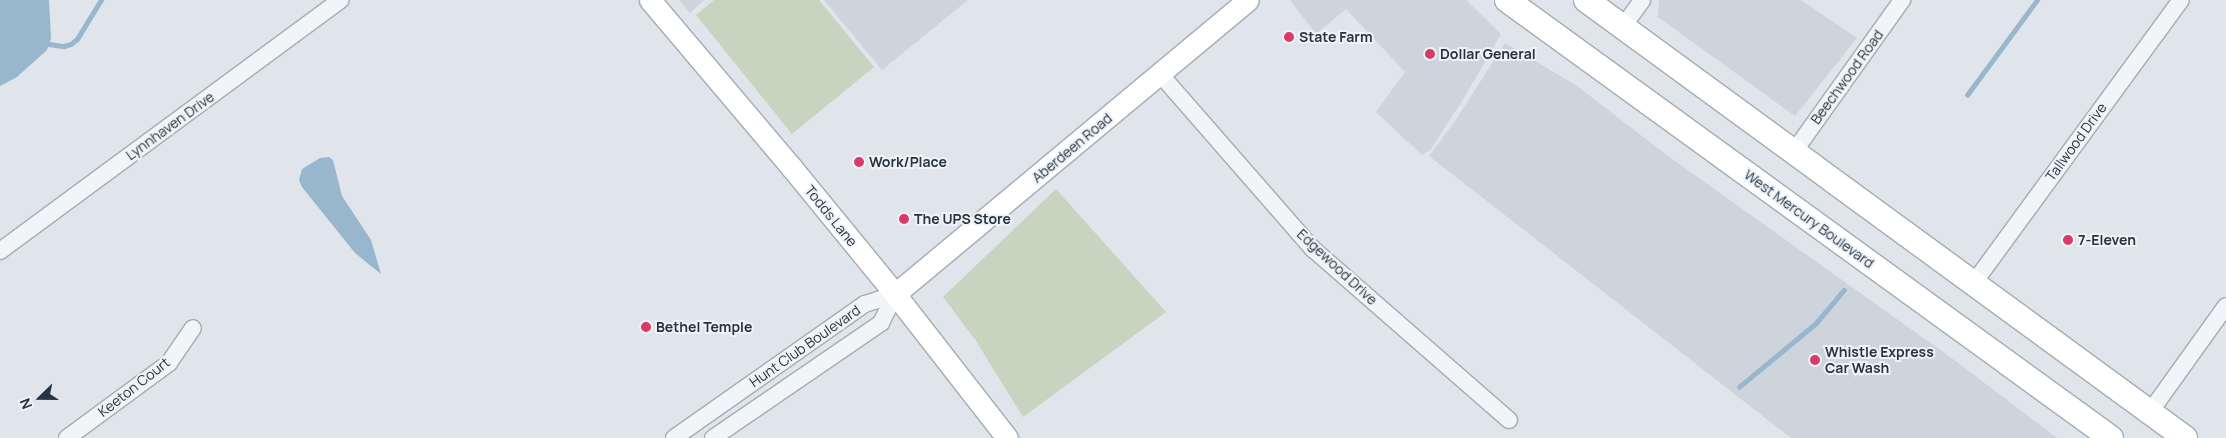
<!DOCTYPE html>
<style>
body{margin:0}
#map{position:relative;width:2226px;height:438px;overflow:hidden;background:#dfe5ea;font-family:Manrope,sans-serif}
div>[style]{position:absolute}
.built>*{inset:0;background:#cdd4dc}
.green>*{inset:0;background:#c7d4c0}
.water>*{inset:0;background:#98b7cc}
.stream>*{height:4.5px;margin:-2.25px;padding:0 2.25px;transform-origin:2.25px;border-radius:2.25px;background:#98b7cc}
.roads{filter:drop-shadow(1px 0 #a4acb4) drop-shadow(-1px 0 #a4acb4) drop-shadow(0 1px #a4acb4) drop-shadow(0 -1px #a4acb4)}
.minor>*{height:16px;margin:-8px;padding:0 8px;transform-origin:8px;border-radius:8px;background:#f2f5f8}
.major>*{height:21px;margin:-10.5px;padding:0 10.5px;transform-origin:10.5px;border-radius:10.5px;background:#fff}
.highway>*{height:24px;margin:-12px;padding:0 12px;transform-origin:12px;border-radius:12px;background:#fff}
.dots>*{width:14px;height:14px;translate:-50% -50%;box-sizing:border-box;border:2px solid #eff3f7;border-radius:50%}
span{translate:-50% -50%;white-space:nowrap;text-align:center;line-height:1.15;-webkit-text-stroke:4px #eff3f7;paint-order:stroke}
.poi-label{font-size:14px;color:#273442;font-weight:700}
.left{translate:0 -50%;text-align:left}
.street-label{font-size:14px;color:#273442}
.north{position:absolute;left:15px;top:373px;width:50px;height:50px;-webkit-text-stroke:4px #eff3f7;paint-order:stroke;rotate:248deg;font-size:14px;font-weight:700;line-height:20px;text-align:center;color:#273442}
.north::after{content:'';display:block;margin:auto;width:18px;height:22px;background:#273442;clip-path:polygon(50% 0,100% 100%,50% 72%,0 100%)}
</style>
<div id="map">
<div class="built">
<div style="clip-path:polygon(679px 0,704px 0,690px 13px)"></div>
<div style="clip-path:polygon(824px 0,968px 0,882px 70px)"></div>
<div style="clip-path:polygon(1290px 0,1466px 0,1501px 34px,1464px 98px,1430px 150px,1422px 155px,1376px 112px,1405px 72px,1346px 9px,1316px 34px)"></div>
<div style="clip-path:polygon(1659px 0,1801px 0,1857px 38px,1795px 116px,1658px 17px)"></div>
<div style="clip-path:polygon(1505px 43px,1577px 86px,1668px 156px,1953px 359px,2057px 438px,1791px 438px,1429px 156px,1455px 121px)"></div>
</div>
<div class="green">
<div style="clip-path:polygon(714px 0,819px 0,874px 67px,792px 134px,696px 15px)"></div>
<div style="clip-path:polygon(1056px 189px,1166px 312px,1023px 417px,976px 341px,943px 297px)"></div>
</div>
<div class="water">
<div style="clip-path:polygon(0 0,49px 0,51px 39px,47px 50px,17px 77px,0 86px)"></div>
<div style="clip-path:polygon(320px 158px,329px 157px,333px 160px,342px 196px,371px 240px,381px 274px,355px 253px,302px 187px,299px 180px,302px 169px)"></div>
</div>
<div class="stream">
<div style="left:49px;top:44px;width:15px;rotate:8deg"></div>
<div style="left:64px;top:46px;width:7px;rotate:-16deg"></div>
<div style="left:71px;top:44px;width:8px;rotate:-40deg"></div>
<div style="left:77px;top:39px;width:46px;rotate:-58.4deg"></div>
<div style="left:1967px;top:95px;width:118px;rotate:-53.6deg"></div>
<div style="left:1739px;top:387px;width:100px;rotate:-39.7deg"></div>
<div style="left:1816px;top:323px;width:43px;rotate:-49.7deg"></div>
</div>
<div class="roads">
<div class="minor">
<div style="left:1622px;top:28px;width:34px;rotate:-54deg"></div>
<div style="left:1161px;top:75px;width:231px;rotate:48.9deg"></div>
<div style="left:1313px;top:249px;width:260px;rotate:41.1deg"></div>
<div style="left:1793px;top:153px;width:188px;rotate:-54.5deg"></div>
<div style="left:0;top:251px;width:423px;rotate:-36.4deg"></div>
<div style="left:1973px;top:284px;width:352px;rotate:-53.8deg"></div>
<div style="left:2150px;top:412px;width:130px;rotate:-54.4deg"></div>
<div style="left:67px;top:438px;width:127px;rotate:-36.3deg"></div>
<div style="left:169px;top:363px;width:42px;rotate:-55.6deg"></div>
<div style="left:674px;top:438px;width:233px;rotate:-35.1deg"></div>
<div style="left:865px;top:304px;width:32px;rotate:-18deg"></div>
<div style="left:713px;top:438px;width:204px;rotate:-34.4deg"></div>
<div style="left:881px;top:323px;width:32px;rotate:-64deg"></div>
</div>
<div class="major">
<div style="left:650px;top:0;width:220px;rotate:49.8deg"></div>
<div style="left:792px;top:168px;width:163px;rotate:50.7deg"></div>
<div style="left:895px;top:294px;width:182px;rotate:52.1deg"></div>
<div style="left:895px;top:294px;width:459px;rotate:-39.8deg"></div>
</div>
<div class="highway">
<div style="left:1507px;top:0;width:746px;rotate:35.95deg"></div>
<div style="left:1586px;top:0;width:742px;rotate:36.17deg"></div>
</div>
</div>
<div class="dots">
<div style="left:1289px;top:37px;background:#d83b65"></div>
<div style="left:1430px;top:54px;background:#d83b65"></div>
<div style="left:859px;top:162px;background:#d83b65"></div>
<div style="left:904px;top:219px;background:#d83b65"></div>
<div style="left:2068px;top:240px;background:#d83b65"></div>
<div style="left:646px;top:327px;background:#d83b65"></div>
<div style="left:1815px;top:360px;background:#d83b65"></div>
</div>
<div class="poi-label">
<span class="left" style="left:1299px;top:37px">State Farm</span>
<span class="left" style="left:1440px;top:54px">Dollar General</span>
<span class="left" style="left:869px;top:162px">Work/Place</span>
<span class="left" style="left:914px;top:219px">The UPS Store</span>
<span class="left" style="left:2078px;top:240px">7-Eleven</span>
<span class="left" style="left:656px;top:327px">Bethel Temple</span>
<span class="left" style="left:1825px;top:360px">Whistle Express<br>Car Wash</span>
</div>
<div class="street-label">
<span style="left:1847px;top:77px;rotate:-54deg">Beechwood Road</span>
<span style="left:170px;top:126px;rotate:-36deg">Lynnhaven Drive</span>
<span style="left:2076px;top:142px;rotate:-54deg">Tallwood Drive</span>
<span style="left:1072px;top:148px;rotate:-40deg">Aberdeen Road</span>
<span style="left:831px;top:216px;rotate:51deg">Todds Lane</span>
<span style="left:1809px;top:219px;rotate:36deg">West Mercury Boulevard</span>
<span style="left:1337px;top:267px;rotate:43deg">Edgewood Drive</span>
<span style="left:805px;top:346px;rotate:-35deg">Hunt Club Boulevard</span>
<span style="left:134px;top:387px;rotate:-38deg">Keeton Court</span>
</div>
<div class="north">N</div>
</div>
